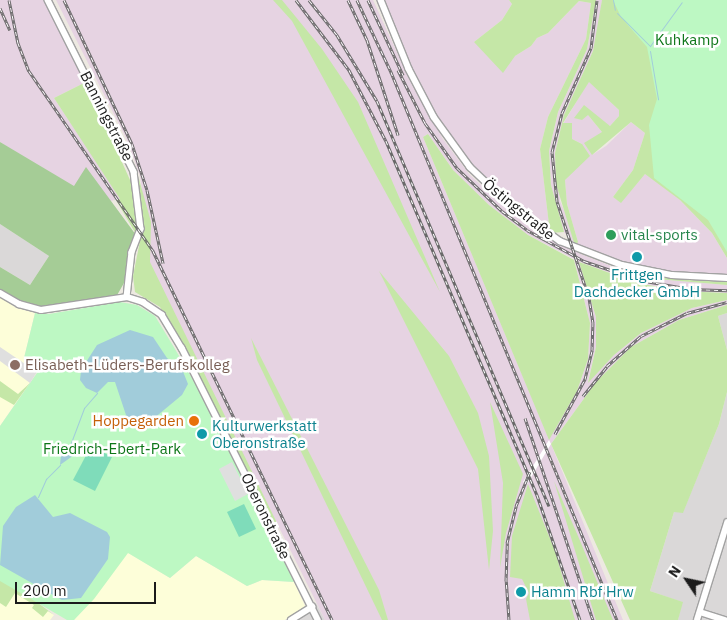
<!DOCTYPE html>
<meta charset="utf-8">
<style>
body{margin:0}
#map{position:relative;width:727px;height:620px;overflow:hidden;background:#ede9e1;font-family:"IBM Plex Sans",sans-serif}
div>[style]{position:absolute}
.residential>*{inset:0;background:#dad8d8}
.industrial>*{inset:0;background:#e6d3e2}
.education>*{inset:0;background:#fdfed9}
.grass>*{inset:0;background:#c5e7a7}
.forest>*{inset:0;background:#a5cc96}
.park>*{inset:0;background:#bdf8c3}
.pitch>*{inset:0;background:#7fdcba}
.parking>*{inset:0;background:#dfdfdf}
.water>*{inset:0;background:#a1ccda}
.pier>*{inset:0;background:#fff}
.stream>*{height:1px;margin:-0.5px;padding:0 0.5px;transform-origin:0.5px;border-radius:0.5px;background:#a1ccda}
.roads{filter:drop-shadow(1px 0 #a2a2a2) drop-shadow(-1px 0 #a2a2a2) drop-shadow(0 1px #a2a2a2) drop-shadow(0 -1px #a2a2a2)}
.minor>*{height:5.5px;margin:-2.75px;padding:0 2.75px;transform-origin:2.75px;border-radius:2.75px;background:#fff}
.rail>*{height:3px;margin-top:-1.5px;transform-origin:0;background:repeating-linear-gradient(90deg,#fff 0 4px,#696969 0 8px);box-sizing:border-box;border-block:1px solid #696969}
.dots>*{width:14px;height:14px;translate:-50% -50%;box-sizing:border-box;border:2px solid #fff;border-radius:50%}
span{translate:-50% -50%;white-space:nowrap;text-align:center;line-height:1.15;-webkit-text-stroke:5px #fff;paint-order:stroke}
.park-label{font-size:15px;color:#0d7618}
.street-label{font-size:15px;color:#1b1b1b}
.leisure-label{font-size:15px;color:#27864d}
.left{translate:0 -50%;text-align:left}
.culture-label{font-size:15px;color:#0d838f}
.education-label{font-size:15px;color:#785e54}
.food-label{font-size:15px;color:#c56008}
.right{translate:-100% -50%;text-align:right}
.north{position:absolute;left:662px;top:555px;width:50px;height:50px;-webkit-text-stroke:4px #fff;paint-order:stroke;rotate:304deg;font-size:14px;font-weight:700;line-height:20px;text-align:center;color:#1b1b1b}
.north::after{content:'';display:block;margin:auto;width:18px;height:22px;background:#1b1b1b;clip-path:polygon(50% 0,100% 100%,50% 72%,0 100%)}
.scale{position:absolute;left:15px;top:582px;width:141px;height:22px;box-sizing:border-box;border:2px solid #1b1b1b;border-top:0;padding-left:6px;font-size:15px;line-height:18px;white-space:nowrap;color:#1b1b1b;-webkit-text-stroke:4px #fff;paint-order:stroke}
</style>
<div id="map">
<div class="residential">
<div style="clip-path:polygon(0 224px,49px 256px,30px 285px,0 267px)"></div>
<div style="clip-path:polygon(727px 313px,727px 350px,718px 316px)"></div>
<div style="clip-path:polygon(727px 392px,727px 620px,678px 620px,682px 602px,650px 591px,674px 512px,683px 512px,719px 424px)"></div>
<div style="clip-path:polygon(316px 603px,325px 620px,285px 620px,290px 614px)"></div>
</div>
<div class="industrial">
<div style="clip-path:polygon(0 0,44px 0,86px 82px,54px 98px,121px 199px,87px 205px,0 142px)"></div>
<div style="clip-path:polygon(evenodd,56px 0,373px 0,412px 85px,443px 139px,469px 174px,505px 207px,529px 226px,566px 247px,611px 266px,657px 279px,727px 285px,727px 293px,680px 291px,638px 283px,580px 262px,596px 317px,596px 347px,588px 382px,614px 355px,641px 333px,692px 308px,727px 300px,727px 305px,679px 320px,631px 347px,596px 382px,551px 444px,623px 620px,325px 620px,174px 316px,141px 243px,148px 236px,140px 176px,126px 138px,56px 0,428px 134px,453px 170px,489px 205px,528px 235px,578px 261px,575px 263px,590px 323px,588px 359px,577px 391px,549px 439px,423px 137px,428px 134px)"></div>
<div style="clip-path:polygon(382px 0,509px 0,512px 4px,502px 20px,474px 42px,515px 56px,531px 46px,537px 38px,548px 33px,579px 1px,591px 3px,586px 39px,548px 117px,540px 149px,550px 233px,508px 204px,452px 146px,417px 83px)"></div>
<div style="clip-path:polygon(596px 0,602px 0,599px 28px,593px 51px,564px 115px,555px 153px,560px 201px,578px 242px,567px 204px,565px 180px,579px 163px,582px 144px,572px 139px,563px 124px,589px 81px,619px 110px,619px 116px,610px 126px,588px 115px,602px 132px,592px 155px,606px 146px,631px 122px,645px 133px,633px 170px,613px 197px,621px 202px,645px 174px,657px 182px,680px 200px,712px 233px,727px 258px,727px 276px,690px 277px,618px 263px,575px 246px,564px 232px,551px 185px,549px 151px,558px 112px,587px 49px)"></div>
</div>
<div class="education">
<div style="clip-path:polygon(0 297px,16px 308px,35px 313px,24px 358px,37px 372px,0 426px)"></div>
<div style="clip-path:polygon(127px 552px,170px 578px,196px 556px,247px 586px,262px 580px,294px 582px,305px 606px,285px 620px,74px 620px)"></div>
<div style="clip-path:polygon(0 581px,54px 615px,50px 620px,0 620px)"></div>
</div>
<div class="grass">
<div style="clip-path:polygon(273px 0,282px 0,322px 49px,358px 102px,440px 292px,292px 21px)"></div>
<div style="clip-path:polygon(509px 0,596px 0,587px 49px,558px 112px,549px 151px,551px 185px,564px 232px,550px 233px,540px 149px,548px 117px,586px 39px,591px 3px,579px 1px,548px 33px,537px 38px,531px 46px,515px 56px,503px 73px,474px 42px,502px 20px,512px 4px)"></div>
<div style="clip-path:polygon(602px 0,727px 0,727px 258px,712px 233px,680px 200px,645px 174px,621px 203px,613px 197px,633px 170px,645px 133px,631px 122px,592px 155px,584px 143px,602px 132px,588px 115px,582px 120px,574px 118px,584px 105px,610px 126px,619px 116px,619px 110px,589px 82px,563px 123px,572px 123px,572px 139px,582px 144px,590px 156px,565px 180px,567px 204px,578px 242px,575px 246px,556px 184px,555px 153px,564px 115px,593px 51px)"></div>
<div style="clip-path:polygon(86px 82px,130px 180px,139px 179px,151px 222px,150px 262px,278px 525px,275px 526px,160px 307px,135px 292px,133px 276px,140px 241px,116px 200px,120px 199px,54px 98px)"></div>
<div style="clip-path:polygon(428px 134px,453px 170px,489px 205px,528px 235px,574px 260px,590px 323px,588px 359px,577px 391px,549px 440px,423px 137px)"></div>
<div style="clip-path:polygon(576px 252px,637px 272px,687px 280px,727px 282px,727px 285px,657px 279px,626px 271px)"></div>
<div style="clip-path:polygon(579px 262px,638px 283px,680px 291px,727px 293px,727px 300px,692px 308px,641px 333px,614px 355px,588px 383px,596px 347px,596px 317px)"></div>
<div style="clip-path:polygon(379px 271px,449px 356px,478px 413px,489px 456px,493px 531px,489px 570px,478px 469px)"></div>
<div style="clip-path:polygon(727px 305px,727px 313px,718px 316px,727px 350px,727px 392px,719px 424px,683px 513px,674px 512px,650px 591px,683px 602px,678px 620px,630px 620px,551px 444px,596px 382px,631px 347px,679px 320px)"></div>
<div style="clip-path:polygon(251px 338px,379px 590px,388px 620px,382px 620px,257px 360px)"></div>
<div style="clip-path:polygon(0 381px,18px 394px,30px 383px,14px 405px,0 397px)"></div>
<div style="clip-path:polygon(490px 402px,523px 474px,506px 533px,500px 568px,503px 483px)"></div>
<div style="clip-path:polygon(554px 481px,578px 536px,613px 620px,596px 620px)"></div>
<div style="clip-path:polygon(528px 484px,555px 551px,575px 620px,530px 620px,526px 599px,529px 593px,522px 579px,510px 577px,512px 536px)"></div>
<div style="clip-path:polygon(0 574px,54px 615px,48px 611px,43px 617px,32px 608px,34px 605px,15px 593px,6px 607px,0 603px)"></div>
</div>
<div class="forest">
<div style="clip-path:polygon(0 142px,74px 186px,86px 167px,136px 235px,124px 283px,116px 297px,33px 309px,0 289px,0 267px,30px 285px,49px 256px,0 224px)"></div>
</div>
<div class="park">
<div style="clip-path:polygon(613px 0,727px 0,727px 252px,708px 220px,654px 178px,649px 125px,657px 99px,647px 47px,621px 17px)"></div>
<div style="clip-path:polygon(120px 302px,137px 305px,155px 316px,175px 349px,239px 459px,294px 582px,262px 580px,247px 586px,196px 556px,170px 578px,128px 553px,94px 599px,74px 620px,67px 620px,0 581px,0 426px,37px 373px,24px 358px,35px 313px,49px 314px)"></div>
</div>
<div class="pitch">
<div style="clip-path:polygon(91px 446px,112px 457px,95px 491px,73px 480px)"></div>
<div style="clip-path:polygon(244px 504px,256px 529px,239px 537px,227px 512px)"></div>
</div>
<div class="parking">
<div style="clip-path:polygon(0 347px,37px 372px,30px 383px,0 361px)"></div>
<div style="clip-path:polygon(232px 462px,248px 494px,235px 501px,219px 469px)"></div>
</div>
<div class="water">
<div style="clip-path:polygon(130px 330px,153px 337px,167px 358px,182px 369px,188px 384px,182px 395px,147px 424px,140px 427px,127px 418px,115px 382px,108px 382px,97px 393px,86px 388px,80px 380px,81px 370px,97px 345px)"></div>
<div style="clip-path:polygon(66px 448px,73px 450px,74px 455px,60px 465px,61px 455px)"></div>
<div style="clip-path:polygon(35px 495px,53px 517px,70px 513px,107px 532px,110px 537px,108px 559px,81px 598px,62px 600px,0 565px,3px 526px,16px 507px)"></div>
</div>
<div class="pier">
<div style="clip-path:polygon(549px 440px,551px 444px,527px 484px,523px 482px)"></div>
</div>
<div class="stream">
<div style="left:613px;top:0;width:10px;rotate:79deg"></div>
<div style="left:617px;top:13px;width:47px;rotate:45deg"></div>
<div style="left:650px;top:46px;width:54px;rotate:-54deg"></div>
<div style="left:650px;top:51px;width:49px;rotate:80.5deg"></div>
<div style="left:69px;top:448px;width:43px;rotate:-69.4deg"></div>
<div style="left:84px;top:408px;width:20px;rotate:-49deg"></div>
<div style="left:38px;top:497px;width:20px;rotate:-66deg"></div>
<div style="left:46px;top:479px;width:20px;rotate:-45deg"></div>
</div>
<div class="roads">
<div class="minor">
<div style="left:48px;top:0;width:192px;rotate:63.4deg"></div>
<div style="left:134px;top:172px;width:57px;rotate:83deg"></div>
<div style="left:141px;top:229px;width:25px;rotate:111deg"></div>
<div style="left:132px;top:252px;width:45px;rotate:96.3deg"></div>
<div style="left:381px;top:0;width:74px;rotate:67.9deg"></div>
<div style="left:409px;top:69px;width:54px;rotate:62.5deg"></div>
<div style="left:434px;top:117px;width:62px;rotate:54.2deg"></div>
<div style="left:470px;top:167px;width:54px;rotate:43.5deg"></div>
<div style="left:509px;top:204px;width:63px;rotate:36deg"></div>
<div style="left:560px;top:241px;width:66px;rotate:21.2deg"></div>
<div style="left:622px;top:265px;width:51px;rotate:11.3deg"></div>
<div style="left:672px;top:275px;width:55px;rotate:3.1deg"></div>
<div style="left:0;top:293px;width:22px;rotate:30deg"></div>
<div style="left:19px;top:304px;width:23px;rotate:15deg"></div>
<div style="left:41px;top:310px;width:87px;rotate:-8.6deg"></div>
<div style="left:127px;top:297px;width:17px;rotate:17deg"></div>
<div style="left:143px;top:302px;width:23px;rotate:34deg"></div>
<div style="left:162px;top:315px;width:39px;rotate:59deg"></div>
<div style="left:182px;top:348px;width:304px;rotate:63.4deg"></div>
<div style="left:700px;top:612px;width:26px;rotate:18deg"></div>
<div style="left:291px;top:620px;width:25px;rotate:-32deg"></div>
<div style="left:697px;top:620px;width:102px;rotate:-72.8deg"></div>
</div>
</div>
<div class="rail">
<div style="left:9px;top:0;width:44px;rotate:78.2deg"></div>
<div style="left:18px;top:43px;width:30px;rotate:69deg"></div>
<div style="left:29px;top:71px;width:219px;rotate:55.4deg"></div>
<div style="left:153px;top:251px;width:410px;rotate:64.1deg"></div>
<div style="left:64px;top:0;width:159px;rotate:64.7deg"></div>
<div style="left:132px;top:144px;width:48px;rotate:71.9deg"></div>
<div style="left:147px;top:190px;width:75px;rotate:77.6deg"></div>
<div style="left:296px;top:0;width:88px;rotate:52.9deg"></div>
<div style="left:349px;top:70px;width:80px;rotate:62.5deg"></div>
<div style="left:386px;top:141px;width:385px;rotate:66.9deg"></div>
<div style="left:537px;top:495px;width:132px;rotate:71deg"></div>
<div style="left:309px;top:0;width:45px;rotate:51.3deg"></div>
<div style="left:337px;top:35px;width:77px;rotate:58.8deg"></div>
<div style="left:377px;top:101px;width:440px;rotate:67deg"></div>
<div style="left:348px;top:0;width:44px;rotate:64.6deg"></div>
<div style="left:367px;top:40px;width:100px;rotate:71.9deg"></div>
<div style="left:357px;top:0;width:80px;rotate:64.7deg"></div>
<div style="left:391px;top:72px;width:593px;rotate:67.59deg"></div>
<div style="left:368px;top:0;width:83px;rotate:65deg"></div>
<div style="left:0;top:8px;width:24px;rotate:66deg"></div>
<div style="left:398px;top:70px;width:59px;rotate:63deg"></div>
<div style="left:425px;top:123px;width:55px;rotate:54.6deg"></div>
<div style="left:457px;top:168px;width:62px;rotate:43.7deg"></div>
<div style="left:502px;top:211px;width:31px;rotate:37deg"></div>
<div style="left:527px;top:230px;width:65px;rotate:28.5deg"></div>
<div style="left:584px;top:261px;width:59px;rotate:18.7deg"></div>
<div style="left:640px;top:280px;width:51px;rotate:10.2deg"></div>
<div style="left:690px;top:289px;width:37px;rotate:2deg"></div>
<div style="left:583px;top:396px;width:38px;rotate:-51deg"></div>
<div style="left:607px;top:366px;width:45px;rotate:-41.4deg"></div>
<div style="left:641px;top:336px;width:51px;rotate:-26.6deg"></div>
<div style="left:687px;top:313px;width:41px;rotate:-15.4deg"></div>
<div style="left:525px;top:418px;width:213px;rotate:71.4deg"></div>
<div style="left:555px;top:434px;width:63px;rotate:-61.4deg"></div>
<div style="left:585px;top:379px;width:30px;rotate:-76deg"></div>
<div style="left:592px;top:350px;width:27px;rotate:-88deg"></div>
<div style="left:593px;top:323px;width:25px;rotate:-99deg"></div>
<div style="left:589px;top:298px;width:102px;rotate:-108.3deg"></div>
<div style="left:557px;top:201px;width:49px;rotate:-95.8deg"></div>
<div style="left:552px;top:152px;width:40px;rotate:-75.6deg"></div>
<div style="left:562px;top:113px;width:71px;rotate:-66deg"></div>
<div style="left:591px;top:48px;width:48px;rotate:-82.9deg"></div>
<div style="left:509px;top:620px;width:39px;rotate:-94deg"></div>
<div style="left:506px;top:581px;width:38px;rotate:-88deg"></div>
<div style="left:507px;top:543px;width:38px;rotate:-76deg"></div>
<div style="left:516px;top:506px;width:37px;rotate:-68deg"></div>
</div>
<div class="dots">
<div style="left:611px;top:235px;background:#2e9e5b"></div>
<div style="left:637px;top:257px;background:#0f9aa8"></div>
<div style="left:15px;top:365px;background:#8d6e63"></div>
<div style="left:194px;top:421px;background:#e8710a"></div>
<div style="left:202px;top:434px;background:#0f9aa8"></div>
<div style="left:521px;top:592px;background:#0f9aa8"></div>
</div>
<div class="park-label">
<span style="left:687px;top:40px">Kuhkamp</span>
<span style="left:112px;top:449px">Friedrich-Ebert-Park</span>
</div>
<div class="street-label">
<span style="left:107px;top:116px;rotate:63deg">Banningstraße</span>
<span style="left:519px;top:209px;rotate:39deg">Östingstraße</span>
<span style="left:266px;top:516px;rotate:64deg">Oberonstraße</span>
</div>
<div class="leisure-label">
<span class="left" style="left:621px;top:235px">vital-sports</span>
</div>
<div class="culture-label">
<span style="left:637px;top:283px">Frittgen<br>Dachdecker GmbH</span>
<span class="left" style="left:212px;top:434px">Kulturwerkstatt<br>Oberonstraße</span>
<span class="left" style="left:531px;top:592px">Hamm Rbf Hrw</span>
</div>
<div class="education-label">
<span class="left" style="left:25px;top:365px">Elisabeth-Lüders-Berufskolleg</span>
</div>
<div class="food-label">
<span class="right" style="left:184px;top:421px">Hoppegarden</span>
</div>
<div class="north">N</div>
<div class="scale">200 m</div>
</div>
